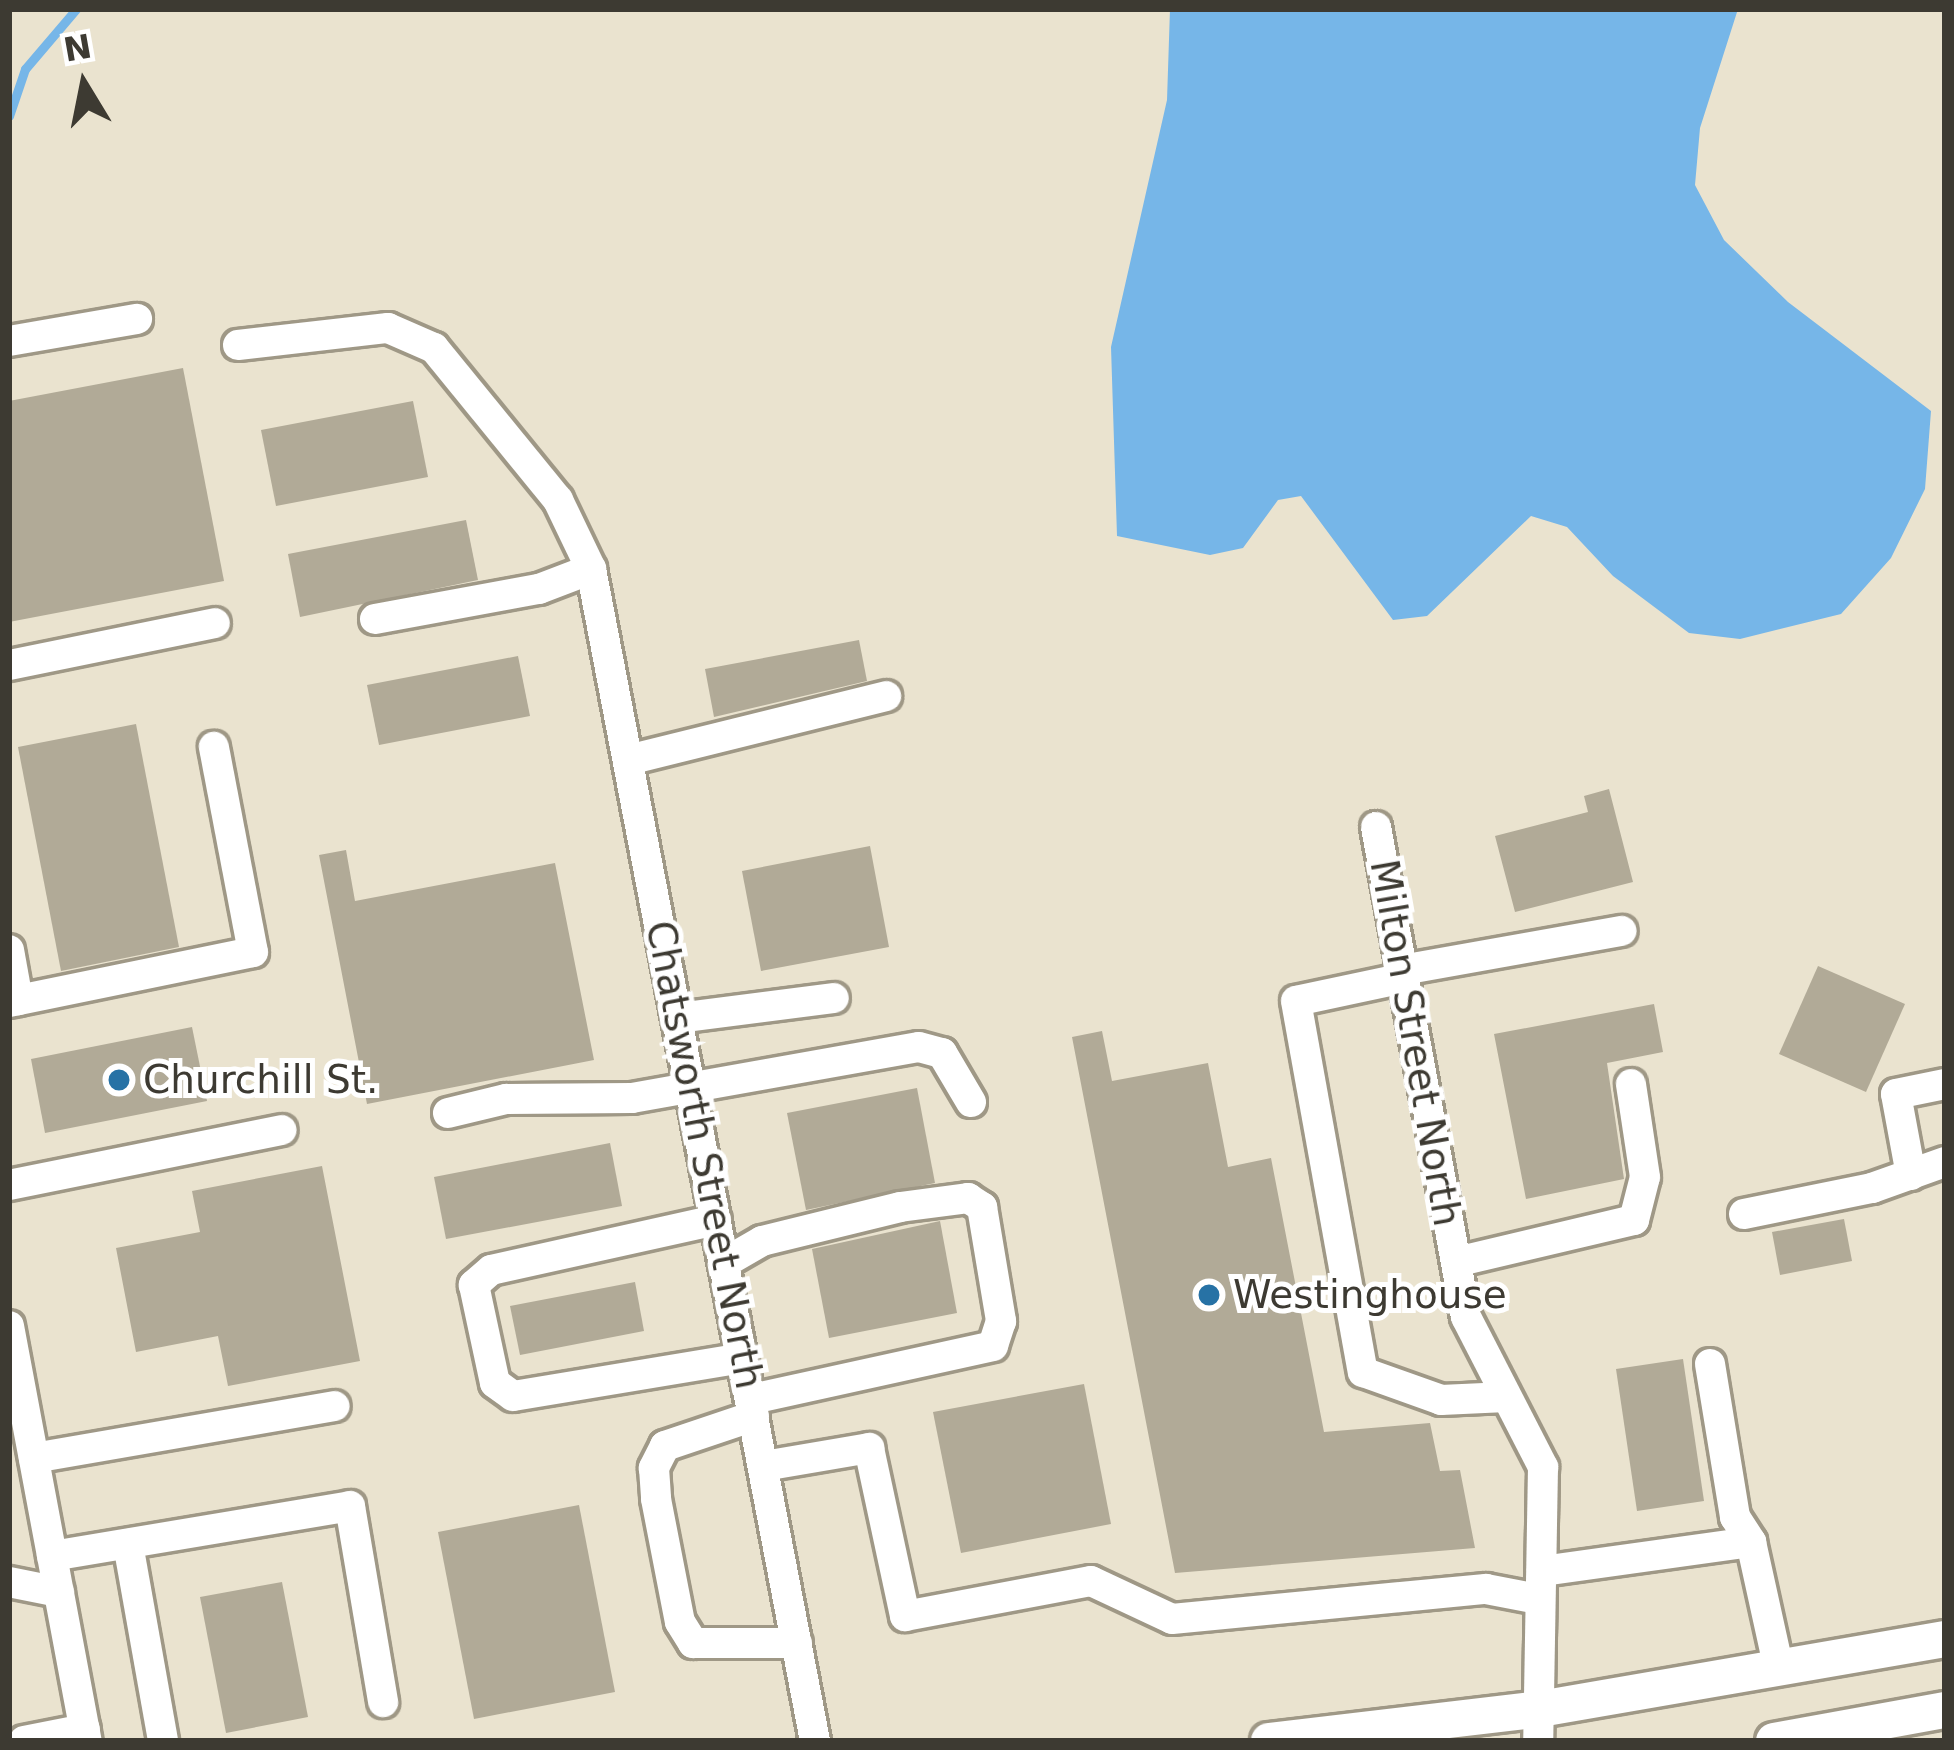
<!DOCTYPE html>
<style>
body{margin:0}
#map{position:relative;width:1954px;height:1750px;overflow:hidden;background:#eae3cf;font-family:"DejaVu Sans",sans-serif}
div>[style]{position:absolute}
.water>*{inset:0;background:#76b6e8}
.stream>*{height:9px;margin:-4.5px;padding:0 4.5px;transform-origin:4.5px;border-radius:4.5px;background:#76b6e8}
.building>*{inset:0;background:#b1aa97}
.roads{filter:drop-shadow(3px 0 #9f9886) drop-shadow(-3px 0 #9f9886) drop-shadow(0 3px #9f9886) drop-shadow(0 -3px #9f9886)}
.minor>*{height:30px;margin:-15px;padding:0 15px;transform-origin:15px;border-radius:15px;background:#fff}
.major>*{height:36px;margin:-18px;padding:0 18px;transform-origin:18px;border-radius:18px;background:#fff}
.dots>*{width:33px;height:33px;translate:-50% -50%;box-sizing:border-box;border:6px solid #fff;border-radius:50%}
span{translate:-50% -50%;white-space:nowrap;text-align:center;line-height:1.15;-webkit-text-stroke:10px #fff;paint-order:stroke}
.street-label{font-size:39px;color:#3d3a32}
.poi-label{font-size:39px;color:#3d3a32}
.left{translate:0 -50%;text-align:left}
.frame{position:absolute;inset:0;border:12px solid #3d3a32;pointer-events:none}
.north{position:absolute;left:24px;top:24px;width:120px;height:120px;-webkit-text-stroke:9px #fff;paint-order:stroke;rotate:350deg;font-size:33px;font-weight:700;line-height:48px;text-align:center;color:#3d3a32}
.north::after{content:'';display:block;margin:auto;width:42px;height:54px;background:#3d3a32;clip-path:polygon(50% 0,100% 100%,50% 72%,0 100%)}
</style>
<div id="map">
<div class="water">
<div style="clip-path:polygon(1170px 9px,1738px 9px,1700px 128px,1695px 185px,1724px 240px,1788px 302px,1931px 411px,1925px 489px,1891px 558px,1841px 614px,1740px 639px,1689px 633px,1613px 576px,1567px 527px,1531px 516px,1427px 616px,1393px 620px,1301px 496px,1278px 500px,1243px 548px,1210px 555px,1117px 536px,1111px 347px,1167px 100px)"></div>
</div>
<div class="stream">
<div style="left:9px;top:116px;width:50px;rotate:-71.2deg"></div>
<div style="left:25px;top:69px;width:79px;rotate:-49.6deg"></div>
</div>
<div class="building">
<div style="clip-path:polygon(183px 368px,224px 581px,9px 622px,9px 401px)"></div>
<div style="clip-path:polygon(413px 401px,428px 477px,276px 506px,261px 430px)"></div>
<div style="clip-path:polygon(466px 520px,478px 580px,300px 617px,288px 554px)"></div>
<div style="clip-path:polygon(859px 640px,867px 681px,714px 717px,705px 669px)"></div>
<div style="clip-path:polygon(518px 656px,530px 716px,379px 745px,367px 685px)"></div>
<div style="clip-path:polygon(136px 724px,179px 947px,61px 971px,18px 747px)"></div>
<div style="clip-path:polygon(1609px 789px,1633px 882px,1515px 912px,1495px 836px,1588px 812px,1584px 796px)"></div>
<div style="clip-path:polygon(870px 846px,889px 947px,761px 971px,742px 871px)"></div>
<div style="clip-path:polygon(346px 850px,355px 901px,555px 863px,594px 1060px,367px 1104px,319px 855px)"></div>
<div style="clip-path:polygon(1818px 966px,1905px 1004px,1866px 1092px,1779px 1054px)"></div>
<div style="clip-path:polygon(1654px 1004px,1663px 1052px,1607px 1063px,1624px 1179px,1526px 1199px,1494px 1034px)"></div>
<div style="clip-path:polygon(192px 1027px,207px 1101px,45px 1133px,31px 1059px)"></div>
<div style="clip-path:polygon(1102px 1031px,1112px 1081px,1208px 1063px,1228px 1167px,1271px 1158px,1324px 1432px,1430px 1423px,1440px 1471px,1460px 1470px,1475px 1548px,1175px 1573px,1072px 1037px)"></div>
<div style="clip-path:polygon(917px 1088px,935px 1183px,806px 1210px,787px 1113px)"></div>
<div style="clip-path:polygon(610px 1143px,622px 1206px,446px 1239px,434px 1177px)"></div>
<div style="clip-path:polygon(322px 1166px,360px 1361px,228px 1386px,218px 1336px,136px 1352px,116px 1248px,200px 1232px,192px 1191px)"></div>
<div style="clip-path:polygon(1844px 1219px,1852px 1261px,1780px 1275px,1772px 1232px)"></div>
<div style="clip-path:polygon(940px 1221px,957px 1313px,829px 1338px,812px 1249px)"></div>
<div style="clip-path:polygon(635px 1282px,644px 1331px,520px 1355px,510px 1306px)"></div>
<div style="clip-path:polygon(1683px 1359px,1704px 1501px,1637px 1511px,1616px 1369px)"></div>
<div style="clip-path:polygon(1084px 1384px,1111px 1524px,961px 1553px,933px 1412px)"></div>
<div style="clip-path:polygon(579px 1505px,615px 1692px,474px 1719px,438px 1532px)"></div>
<div style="clip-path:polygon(282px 1582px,308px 1717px,226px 1733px,200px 1597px)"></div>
</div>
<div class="roads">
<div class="minor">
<div style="left:9px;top:341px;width:130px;rotate:-9.8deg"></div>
<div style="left:238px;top:345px;width:151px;rotate:-6.5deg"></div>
<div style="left:388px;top:328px;width:50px;rotate:23.5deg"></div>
<div style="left:434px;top:348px;width:196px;rotate:50.8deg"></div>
<div style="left:558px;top:500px;width:76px;rotate:64.4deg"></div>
<div style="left:591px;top:569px;width:1193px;rotate:79.18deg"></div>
<div style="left:375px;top:619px;width:167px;rotate:-10.4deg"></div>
<div style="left:539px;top:589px;width:56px;rotate:-21deg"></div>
<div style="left:9px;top:665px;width:210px;rotate:-11.5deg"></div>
<div style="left:628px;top:760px;width:266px;rotate:-13.9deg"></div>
<div style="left:1376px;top:827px;width:498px;rotate:79.6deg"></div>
<div style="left:1466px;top:1317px;width:169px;rotate:62.8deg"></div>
<div style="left:1543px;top:1467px;width:274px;rotate:91deg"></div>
<div style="left:9px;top:950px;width:51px;rotate:79.8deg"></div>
<div style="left:1402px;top:970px;width:223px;rotate:-10.1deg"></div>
<div style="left:1404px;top:978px;width:110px;rotate:168deg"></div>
<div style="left:1296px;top:1001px;width:377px;rotate:79.8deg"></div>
<div style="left:1363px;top:1372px;width:83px;rotate:19.7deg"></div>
<div style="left:1441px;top:1400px;width:65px;rotate:-2.6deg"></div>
<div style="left:9px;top:1002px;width:249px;rotate:-11.6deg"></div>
<div style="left:253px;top:952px;width:209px;rotate:-100.8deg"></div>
<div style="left:678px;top:1018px;width:157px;rotate:-7.3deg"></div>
<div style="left:448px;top:1113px;width:60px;rotate:-13.6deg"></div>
<div style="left:506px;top:1099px;width:126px;rotate:-0.5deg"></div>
<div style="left:632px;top:1098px;width:291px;rotate:-10.1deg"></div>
<div style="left:919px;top:1047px;width:24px;rotate:15deg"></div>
<div style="left:942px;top:1053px;width:57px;rotate:59.4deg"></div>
<div style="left:1911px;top:1175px;width:82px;rotate:-100.5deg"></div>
<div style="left:1896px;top:1094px;width:50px;rotate:-11.5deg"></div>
<div style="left:9px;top:1185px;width:278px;rotate:-11.4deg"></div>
<div style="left:1744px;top:1214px;width:131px;rotate:-11.5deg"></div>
<div style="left:1872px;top:1188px;width:77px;rotate:-19.6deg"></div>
<div style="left:716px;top:1220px;width:230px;rotate:167.5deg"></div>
<div style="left:491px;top:1270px;width:23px;rotate:139deg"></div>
<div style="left:474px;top:1285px;width:100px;rotate:77.9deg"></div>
<div style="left:495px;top:1383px;width:22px;rotate:36deg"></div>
<div style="left:513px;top:1396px;width:233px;rotate:-9.4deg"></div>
<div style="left:1456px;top:1262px;width:183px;rotate:-13.3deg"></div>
<div style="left:1634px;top:1220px;width:44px;rotate:-75.7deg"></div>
<div style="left:1645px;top:1177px;width:94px;rotate:-98.6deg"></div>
<div style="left:724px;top:1263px;width:44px;rotate:-30.1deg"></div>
<div style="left:762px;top:1241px;width:142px;rotate:-13.8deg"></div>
<div style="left:900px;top:1207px;width:69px;rotate:-7.5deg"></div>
<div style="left:968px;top:1198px;width:17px;rotate:33deg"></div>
<div style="left:982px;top:1207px;width:116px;rotate:80.5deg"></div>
<div style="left:1001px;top:1321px;width:26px;rotate:108deg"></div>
<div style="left:993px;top:1346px;width:248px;rotate:167.6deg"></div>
<div style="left:9px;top:1326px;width:422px;rotate:79.4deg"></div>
<div style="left:1710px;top:1364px;width:155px;rotate:80.7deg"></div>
<div style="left:1735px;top:1517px;width:30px;rotate:57deg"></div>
<div style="left:1751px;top:1542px;width:130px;rotate:77.6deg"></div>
<div style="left:754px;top:1416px;width:94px;rotate:161.4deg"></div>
<div style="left:665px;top:1446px;width:25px;rotate:117deg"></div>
<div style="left:654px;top:1468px;width:31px;rotate:86deg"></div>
<div style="left:656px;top:1499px;width:125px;rotate:79deg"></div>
<div style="left:680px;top:1622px;width:25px;rotate:58deg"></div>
<div style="left:693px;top:1643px;width:104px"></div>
<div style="left:34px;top:1458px;width:305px;rotate:-9.8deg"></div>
<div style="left:764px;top:1466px;width:107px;rotate:-9.7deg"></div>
<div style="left:869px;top:1448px;width:172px;rotate:77.9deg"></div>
<div style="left:905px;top:1616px;width:189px;rotate:-10.7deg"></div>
<div style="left:1091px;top:1581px;width:89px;rotate:25.1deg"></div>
<div style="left:1172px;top:1619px;width:315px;rotate:-5.5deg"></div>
<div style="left:1486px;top:1589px;width:53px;rotate:10.9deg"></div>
<div style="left:128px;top:1544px;width:200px;rotate:79.9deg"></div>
<div style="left:52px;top:1556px;width:302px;rotate:-9.5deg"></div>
<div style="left:350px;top:1506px;width:199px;rotate:80.4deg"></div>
<div style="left:1542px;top:1571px;width:211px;rotate:-7.9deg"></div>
<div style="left:9px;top:1582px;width:51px;rotate:11.3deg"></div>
<div style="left:24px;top:1741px;width:62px;rotate:-11.1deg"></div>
</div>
<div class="major">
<div style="left:1269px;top:1741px;width:267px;rotate:-6.7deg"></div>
<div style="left:1534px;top:1710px;width:417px;rotate:-9.8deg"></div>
<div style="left:1774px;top:1741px;width:174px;rotate:-10.3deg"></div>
</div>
</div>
<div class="dots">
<div style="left:119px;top:1080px;background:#2772a5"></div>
<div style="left:1209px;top:1295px;background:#2772a5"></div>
</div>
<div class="street-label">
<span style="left:1415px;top:1043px;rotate:80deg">Milton Street North</span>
<span style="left:704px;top:1155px;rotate:79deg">Chatsworth Street North</span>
</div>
<div class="poi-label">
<span class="left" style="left:143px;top:1080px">Churchill St.</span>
<span class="left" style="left:1233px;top:1295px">Westinghouse</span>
</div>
<div class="frame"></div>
<div class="north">N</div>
</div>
